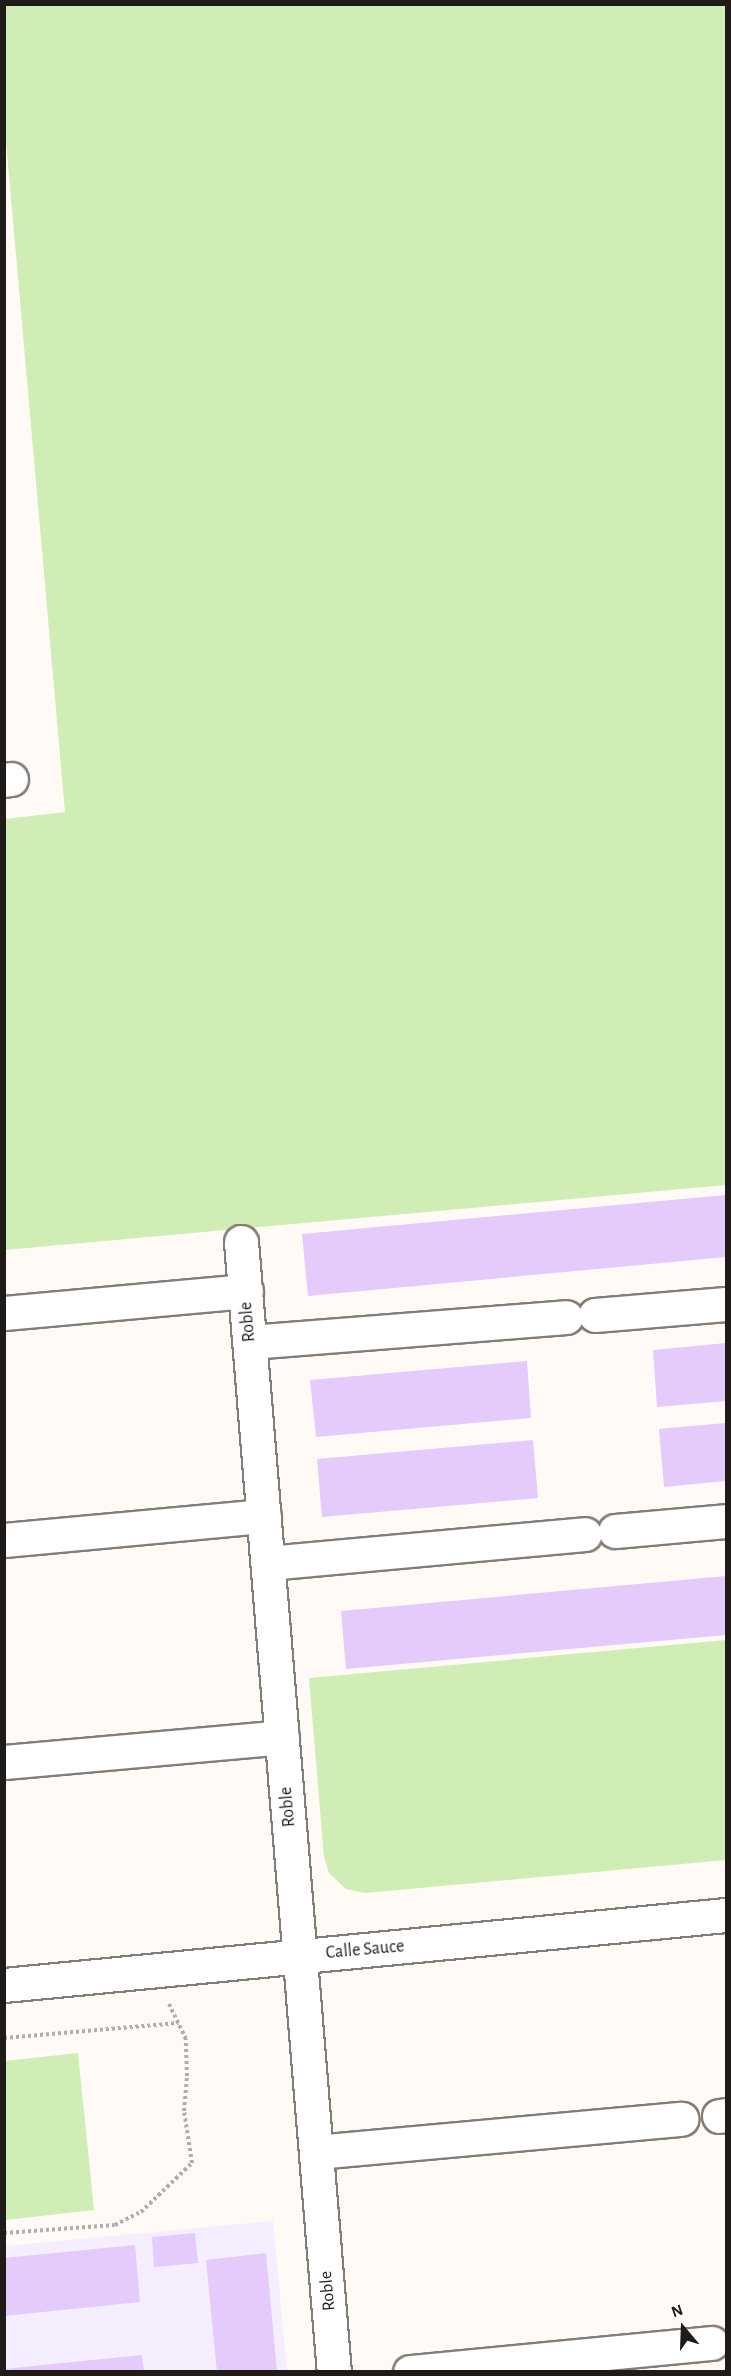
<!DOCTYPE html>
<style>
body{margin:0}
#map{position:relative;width:731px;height:2376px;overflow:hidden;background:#fffaf6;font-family:"Alegreya Sans",sans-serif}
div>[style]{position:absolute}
.education>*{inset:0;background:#f4eeff}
.green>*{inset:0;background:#d0edb6}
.building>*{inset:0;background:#e5cafc}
.path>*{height:4px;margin-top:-2px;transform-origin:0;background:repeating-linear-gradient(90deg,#b2adaa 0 3px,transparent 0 6px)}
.roads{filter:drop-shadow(2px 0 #847d77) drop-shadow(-2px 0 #847d77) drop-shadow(0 2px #847d77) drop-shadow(0 -2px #847d77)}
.minor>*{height:33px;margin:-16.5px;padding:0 16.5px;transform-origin:16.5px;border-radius:16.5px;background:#fff}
span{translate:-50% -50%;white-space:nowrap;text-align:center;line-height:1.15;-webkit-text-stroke:4.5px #fff;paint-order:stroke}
.street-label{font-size:18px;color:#1e1b18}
.frame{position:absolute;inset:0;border:6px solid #1e1b18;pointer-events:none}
.north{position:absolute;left:653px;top:2298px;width:60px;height:60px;-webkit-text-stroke:4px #fff;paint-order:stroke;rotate:341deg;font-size:16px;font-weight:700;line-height:24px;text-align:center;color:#1e1b18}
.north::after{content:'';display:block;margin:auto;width:21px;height:27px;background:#1e1b18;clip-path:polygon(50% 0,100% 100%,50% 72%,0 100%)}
</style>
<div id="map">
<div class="education">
<div style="clip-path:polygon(273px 2221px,287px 2371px,5px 2372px,5px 2246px)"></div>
</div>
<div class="green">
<div style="clip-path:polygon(5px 5px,726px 5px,726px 1185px,5px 1250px,5px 819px,65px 812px,5px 130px)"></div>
<div style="clip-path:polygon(726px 1640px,726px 1860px,365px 1893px,346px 1889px,329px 1873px,324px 1857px,309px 1678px)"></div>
<div style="clip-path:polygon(78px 2053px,94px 2210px,5px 2220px,5px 2061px)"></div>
</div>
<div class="building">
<div style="clip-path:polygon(726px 1195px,726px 1257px,308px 1296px,302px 1234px)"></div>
<div style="clip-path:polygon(726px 1343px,726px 1401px,657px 1407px,653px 1350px)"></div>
<div style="clip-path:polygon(527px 1361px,531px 1418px,316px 1437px,310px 1380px)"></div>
<div style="clip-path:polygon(726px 1423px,726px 1481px,664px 1487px,659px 1429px)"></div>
<div style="clip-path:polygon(533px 1440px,538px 1498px,322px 1517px,317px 1459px)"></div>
<div style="clip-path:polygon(726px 1576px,726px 1635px,346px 1669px,341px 1611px)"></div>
<div style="clip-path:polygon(195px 2233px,198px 2263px,154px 2267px,152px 2237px)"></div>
<div style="clip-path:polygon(135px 2245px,140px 2302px,4px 2316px,4px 2258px)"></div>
<div style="clip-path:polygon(266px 2253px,277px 2372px,217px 2372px,206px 2260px)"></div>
<div style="clip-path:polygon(142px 2355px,144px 2372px,4px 2372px,4px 2369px)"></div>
</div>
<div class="path">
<div style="left:4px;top:2038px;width:175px;rotate:-4.9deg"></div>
<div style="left:4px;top:2233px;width:111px;rotate:-4.1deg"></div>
<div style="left:115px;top:2225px;width:29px;rotate:-27deg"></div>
<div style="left:141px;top:2212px;width:71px;rotate:-43.9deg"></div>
<div style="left:192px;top:2163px;width:53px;rotate:-98.7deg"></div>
<div style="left:184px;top:2111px;width:35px;rotate:-85deg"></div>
<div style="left:187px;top:2076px;width:37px;rotate:-92deg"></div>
<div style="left:186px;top:2039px;width:39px;rotate:-116deg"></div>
</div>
<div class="roads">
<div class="minor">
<div style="left:4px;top:780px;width:7px;rotate:-8deg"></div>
<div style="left:241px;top:1242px;width:1134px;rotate:85.3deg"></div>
<div style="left:4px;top:1313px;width:243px;rotate:-5.2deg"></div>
<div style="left:595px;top:1315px;width:131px;rotate:-4.8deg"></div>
<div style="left:250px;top:1342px;width:317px;rotate:-4.5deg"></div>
<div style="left:615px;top:1531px;width:111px;rotate:-5.1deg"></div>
<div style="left:4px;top:1540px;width:261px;rotate:-5.3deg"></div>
<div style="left:268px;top:1563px;width:318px;rotate:-5.2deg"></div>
<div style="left:4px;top:1762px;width:279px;rotate:-5.1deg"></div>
<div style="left:4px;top:1985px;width:725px;rotate:-5.54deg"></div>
<div style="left:719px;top:2116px;width:7px;rotate:-8deg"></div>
<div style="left:316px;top:2152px;width:367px;rotate:-5.2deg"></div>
<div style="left:410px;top:2372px;width:303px;rotate:-5.5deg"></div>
</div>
</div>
<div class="street-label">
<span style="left:248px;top:1322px;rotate:-95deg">Roble</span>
<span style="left:288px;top:1807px;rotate:-95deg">Roble</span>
<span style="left:365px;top:1950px;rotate:-5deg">Calle Sauce</span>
<span style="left:328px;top:2291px;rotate:-95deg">Roble</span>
</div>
<div class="frame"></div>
<div class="north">N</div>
</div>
